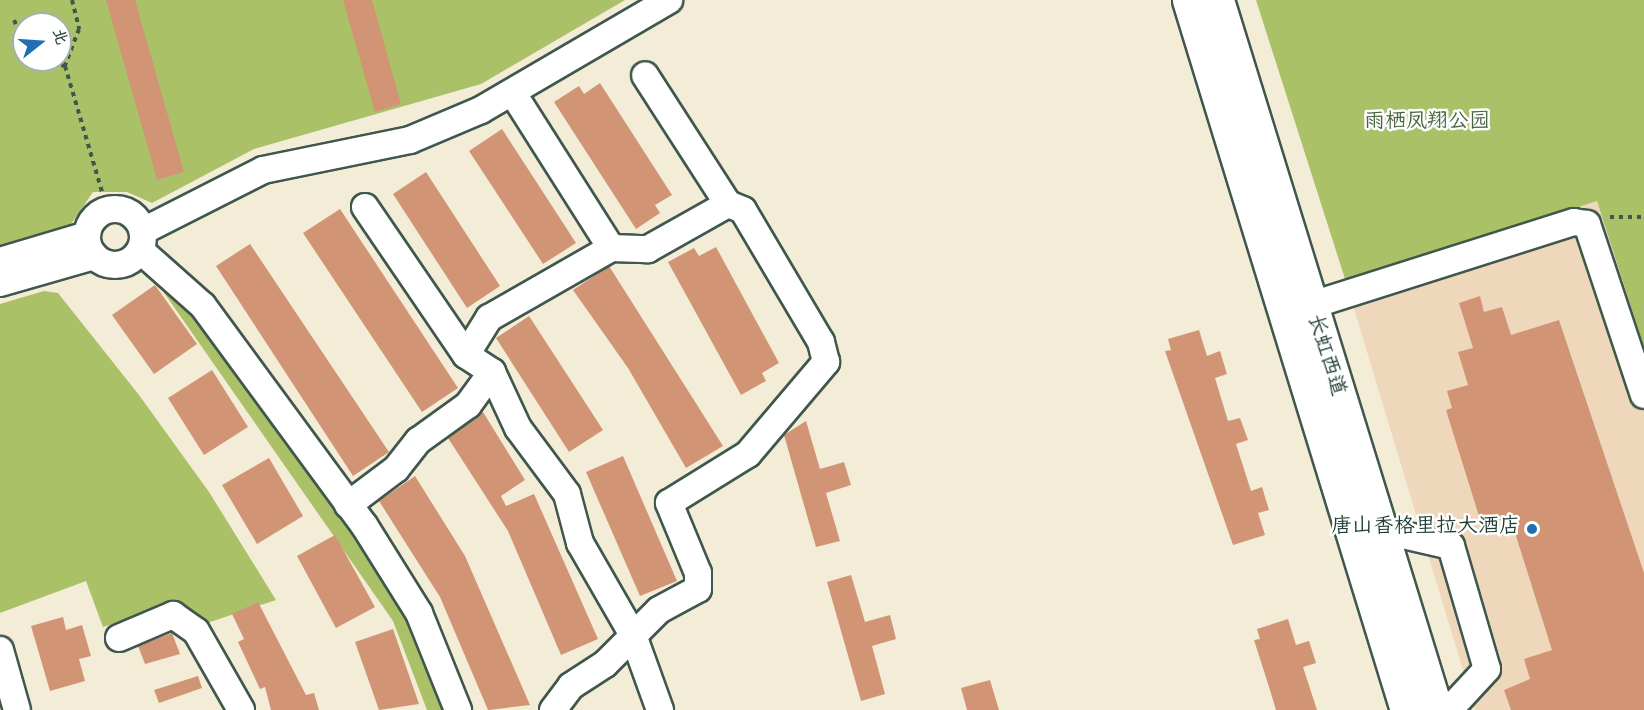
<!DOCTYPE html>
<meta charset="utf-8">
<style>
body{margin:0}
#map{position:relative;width:1644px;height:710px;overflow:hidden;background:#f3ecd7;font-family:"Gochi Hand","LXGW WenKai TC",sans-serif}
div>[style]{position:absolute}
.built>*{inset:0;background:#eed7bb}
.green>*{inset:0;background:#aac167}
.building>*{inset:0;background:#d19576}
.path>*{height:4px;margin-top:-2px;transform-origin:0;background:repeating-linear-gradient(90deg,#3f574c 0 4.5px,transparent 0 9px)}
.roads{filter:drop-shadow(2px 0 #3f574c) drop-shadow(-2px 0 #3f574c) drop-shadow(0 2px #3f574c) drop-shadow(0 -2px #3f574c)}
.minor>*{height:26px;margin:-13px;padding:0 13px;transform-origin:13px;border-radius:13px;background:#fff}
.minor>.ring{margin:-13px;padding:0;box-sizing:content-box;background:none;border:26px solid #fff;border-radius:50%}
.major>*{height:33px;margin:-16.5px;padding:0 16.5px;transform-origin:16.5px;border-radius:16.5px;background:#fff}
.dots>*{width:16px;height:16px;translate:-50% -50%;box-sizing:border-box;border:3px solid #fff;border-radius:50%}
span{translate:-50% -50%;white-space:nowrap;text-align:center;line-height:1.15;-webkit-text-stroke:5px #fff;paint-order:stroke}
.park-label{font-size:21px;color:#496543}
.street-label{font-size:21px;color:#1f3d34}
.poi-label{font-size:21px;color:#1f3d34}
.right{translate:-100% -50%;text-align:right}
.north{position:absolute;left:12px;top:12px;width:60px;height:60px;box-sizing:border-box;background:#fff;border:2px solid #a5b1ae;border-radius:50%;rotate:73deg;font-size:16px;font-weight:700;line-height:24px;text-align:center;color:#1f3d34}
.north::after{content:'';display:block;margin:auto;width:21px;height:27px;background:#1f6fb2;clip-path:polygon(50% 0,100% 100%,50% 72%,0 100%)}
</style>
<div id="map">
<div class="built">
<div style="clip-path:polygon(1597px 201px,1644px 347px,1644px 710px,1475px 710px,1346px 282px)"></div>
</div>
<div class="green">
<div style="clip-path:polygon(evenodd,0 0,625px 0,481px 84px,254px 149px,152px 203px,127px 192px,93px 192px,69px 227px,0 248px,0 0,24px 24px,60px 24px,60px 60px,24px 60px,24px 24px)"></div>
<div style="clip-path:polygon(1256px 0,1644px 0,1644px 347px,1597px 201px,1346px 282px)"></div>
<div style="clip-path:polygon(160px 287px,197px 314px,401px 602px,449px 710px,427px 710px,393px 621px)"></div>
<div style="clip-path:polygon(44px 291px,58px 293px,139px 395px,209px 492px,276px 600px,204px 624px,169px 605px,103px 627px,86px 581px,0 613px,0 304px)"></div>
</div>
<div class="building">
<div style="clip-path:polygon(106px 0,135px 0,184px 172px,157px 180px)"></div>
<div style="clip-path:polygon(343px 0,372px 0,401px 104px,375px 112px)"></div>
<div style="clip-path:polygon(600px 83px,672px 195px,655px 205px,660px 213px,636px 229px,554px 102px,579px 86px,584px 94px)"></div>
<div style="clip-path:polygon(502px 129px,576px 243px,543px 264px,469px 151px)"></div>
<div style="clip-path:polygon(426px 172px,500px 286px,467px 308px,393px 194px)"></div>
<div style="clip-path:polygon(340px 209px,458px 388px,422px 412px,303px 233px)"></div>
<div style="clip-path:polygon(250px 244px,389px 452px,353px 476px,216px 266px)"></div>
<div style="clip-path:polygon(716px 247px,779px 363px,762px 373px,766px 381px,741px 395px,668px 262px,694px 248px,699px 256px)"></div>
<div style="clip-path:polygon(609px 266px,723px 446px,686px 468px,628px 368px,573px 290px)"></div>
<div style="clip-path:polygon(155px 285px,197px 344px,154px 374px,112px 315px)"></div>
<div style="clip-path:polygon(1480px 296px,1484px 312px,1502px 307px,1511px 335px,1559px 320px,1644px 573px,1644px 710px,1511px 710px,1504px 690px,1530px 679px,1524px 659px,1552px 650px,1510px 517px,1482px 526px,1446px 410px,1452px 408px,1447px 391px,1468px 385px,1458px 352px,1473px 348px,1459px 303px)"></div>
<div style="clip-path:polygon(529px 316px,603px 430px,569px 452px,496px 338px)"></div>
<div style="clip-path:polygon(1199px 330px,1207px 356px,1220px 351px,1227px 374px,1215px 378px,1228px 421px,1240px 418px,1248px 440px,1236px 444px,1251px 491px,1262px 487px,1269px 510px,1258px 513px,1265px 535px,1233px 545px,1165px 351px,1171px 350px,1168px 339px)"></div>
<div style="clip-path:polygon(212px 370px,248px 427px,204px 455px,168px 398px)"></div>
<div style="clip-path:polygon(483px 412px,525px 480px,501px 496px,506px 506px,534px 494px,598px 639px,561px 655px,508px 531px,448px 438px)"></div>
<div style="clip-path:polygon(806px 421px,820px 469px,844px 462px,851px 485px,826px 493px,840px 541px,816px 547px,784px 435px)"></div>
<div style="clip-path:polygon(623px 456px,677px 581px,640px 596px,586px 472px)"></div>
<div style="clip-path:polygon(269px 458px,303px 516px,257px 544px,222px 485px)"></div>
<div style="clip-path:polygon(415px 476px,465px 556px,530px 705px,488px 710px,440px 597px,379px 501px)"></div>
<div style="clip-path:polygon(335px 535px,375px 607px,336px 628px,297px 556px)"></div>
<div style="clip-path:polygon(851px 575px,865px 622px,890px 615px,896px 639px,872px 646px,885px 694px,861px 701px,827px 582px)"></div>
<div style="clip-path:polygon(258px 602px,306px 695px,314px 693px,319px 710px,271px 710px,265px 687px,260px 689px,238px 642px,244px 639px,232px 614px)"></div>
<div style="clip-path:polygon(63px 617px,66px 630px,82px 625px,91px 656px,79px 659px,85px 681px,50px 691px,31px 626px)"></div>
<div style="clip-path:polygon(1288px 619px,1296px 645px,1309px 641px,1316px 663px,1303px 667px,1317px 710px,1276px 710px,1270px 690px,1254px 640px,1260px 639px,1257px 629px)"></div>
<div style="clip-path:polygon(393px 629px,419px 704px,379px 710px,355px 642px)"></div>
<div style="clip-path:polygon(172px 633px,180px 654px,145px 664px,138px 646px)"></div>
<div style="clip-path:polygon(198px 676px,202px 688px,159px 703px,154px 690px)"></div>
<div style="clip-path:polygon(990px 680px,999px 710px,967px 710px,961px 688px)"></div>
</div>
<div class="path">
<div style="left:72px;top:0;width:30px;rotate:76deg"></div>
<div style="left:79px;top:29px;width:40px;rotate:111deg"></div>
<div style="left:65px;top:66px;width:149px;rotate:73.6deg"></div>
<div style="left:14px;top:20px;width:24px;rotate:66deg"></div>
<div style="left:44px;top:60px;width:22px;rotate:16deg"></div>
<div style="left:1610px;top:217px;width:34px"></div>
</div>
<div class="roads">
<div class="minor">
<div style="left:514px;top:95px;width:181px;rotate:57.6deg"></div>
<div style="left:365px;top:207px;width:179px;rotate:55.7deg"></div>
<div style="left:466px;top:355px;width:31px;rotate:33deg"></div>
<div style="left:492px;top:372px;width:62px;rotate:65.1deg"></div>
<div style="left:518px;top:428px;width:82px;rotate:53.4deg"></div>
<div style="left:567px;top:494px;width:51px;rotate:75.1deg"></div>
<div style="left:580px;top:543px;width:106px;rotate:60.1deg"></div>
<div style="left:633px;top:635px;width:80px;rotate:70.2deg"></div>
<div class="ring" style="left:87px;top:209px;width:30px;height:30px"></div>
<div style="left:143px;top:231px;width:135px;rotate:-26.9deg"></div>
<div style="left:263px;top:170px;width:150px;rotate:-11.5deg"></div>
<div style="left:410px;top:140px;width:77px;rotate:-22.9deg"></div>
<div style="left:481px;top:110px;width:218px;rotate:-30.3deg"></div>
<div style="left:140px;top:250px;width:84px;rotate:41.6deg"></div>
<div style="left:203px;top:306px;width:272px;rotate:53.7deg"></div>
<div style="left:364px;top:525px;width:104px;rotate:58deg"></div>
<div style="left:419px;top:613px;width:105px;rotate:68.1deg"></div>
<div style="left:0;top:261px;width:91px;rotate:-16.6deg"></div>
<div style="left:0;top:283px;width:98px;rotate:-16deg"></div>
<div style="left:1309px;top:306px;width:278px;rotate:-17.6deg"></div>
<div style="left:1574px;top:222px;width:13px;rotate:9deg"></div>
<div style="left:1587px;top:224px;width:180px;rotate:71.6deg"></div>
<div style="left:466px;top:355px;width:44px;rotate:-58.1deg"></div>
<div style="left:489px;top:318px;width:141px;rotate:-29.8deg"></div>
<div style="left:611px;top:248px;width:37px;rotate:2deg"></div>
<div style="left:648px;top:249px;width:92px;rotate:-29.4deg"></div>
<div style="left:348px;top:505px;width:60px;rotate:-36.9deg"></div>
<div style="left:396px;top:469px;width:36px;rotate:-52deg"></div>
<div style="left:418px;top:441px;width:62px;rotate:-35.8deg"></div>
<div style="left:468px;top:405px;width:41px;rotate:-54deg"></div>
<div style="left:1377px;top:529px;width:76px;rotate:12.9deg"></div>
<div style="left:1451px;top:546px;width:128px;rotate:73.7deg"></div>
<div style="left:1487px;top:669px;width:56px;rotate:132.8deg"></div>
<div style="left:119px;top:638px;width:59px;rotate:-23.1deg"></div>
<div style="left:173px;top:615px;width:28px;rotate:35deg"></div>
<div style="left:196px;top:631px;width:91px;rotate:60.3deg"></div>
<div style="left:0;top:650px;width:62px;rotate:74.2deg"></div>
<div style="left:553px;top:710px;width:30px;rotate:-53deg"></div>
<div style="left:571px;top:686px;width:40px;rotate:-32.9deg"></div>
<div style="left:605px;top:664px;width:76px;rotate:-45deg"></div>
<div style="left:659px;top:610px;width:44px;rotate:-28.3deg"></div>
<div style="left:698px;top:589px;width:16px;rotate:-90deg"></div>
<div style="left:698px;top:573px;width:76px;rotate:-112.5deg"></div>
<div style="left:669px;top:503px;width:93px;rotate:-31.8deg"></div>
<div style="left:748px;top:454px;width:121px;rotate:-49.7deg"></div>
<div style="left:826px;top:362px;width:21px;rotate:-104deg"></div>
<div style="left:821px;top:342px;width:153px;rotate:-120.6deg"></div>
<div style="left:743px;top:210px;width:16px;rotate:-158deg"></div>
<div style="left:728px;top:204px;width:153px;rotate:-122.8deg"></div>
</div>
<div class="major">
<div style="left:1189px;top:0;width:743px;rotate:72.93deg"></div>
<div style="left:1217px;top:0;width:743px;rotate:72.86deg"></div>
</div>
</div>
<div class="dots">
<div style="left:1532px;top:529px;background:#1f6fb2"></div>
</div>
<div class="park-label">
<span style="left:1427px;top:124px">雨栖凤翔公园</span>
</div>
<div class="street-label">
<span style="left:1324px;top:356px;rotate:73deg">长虹西道</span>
</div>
<div class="poi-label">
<span class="right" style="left:1520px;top:529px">唐山香格里拉大酒店</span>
</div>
<div class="north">北</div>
</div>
